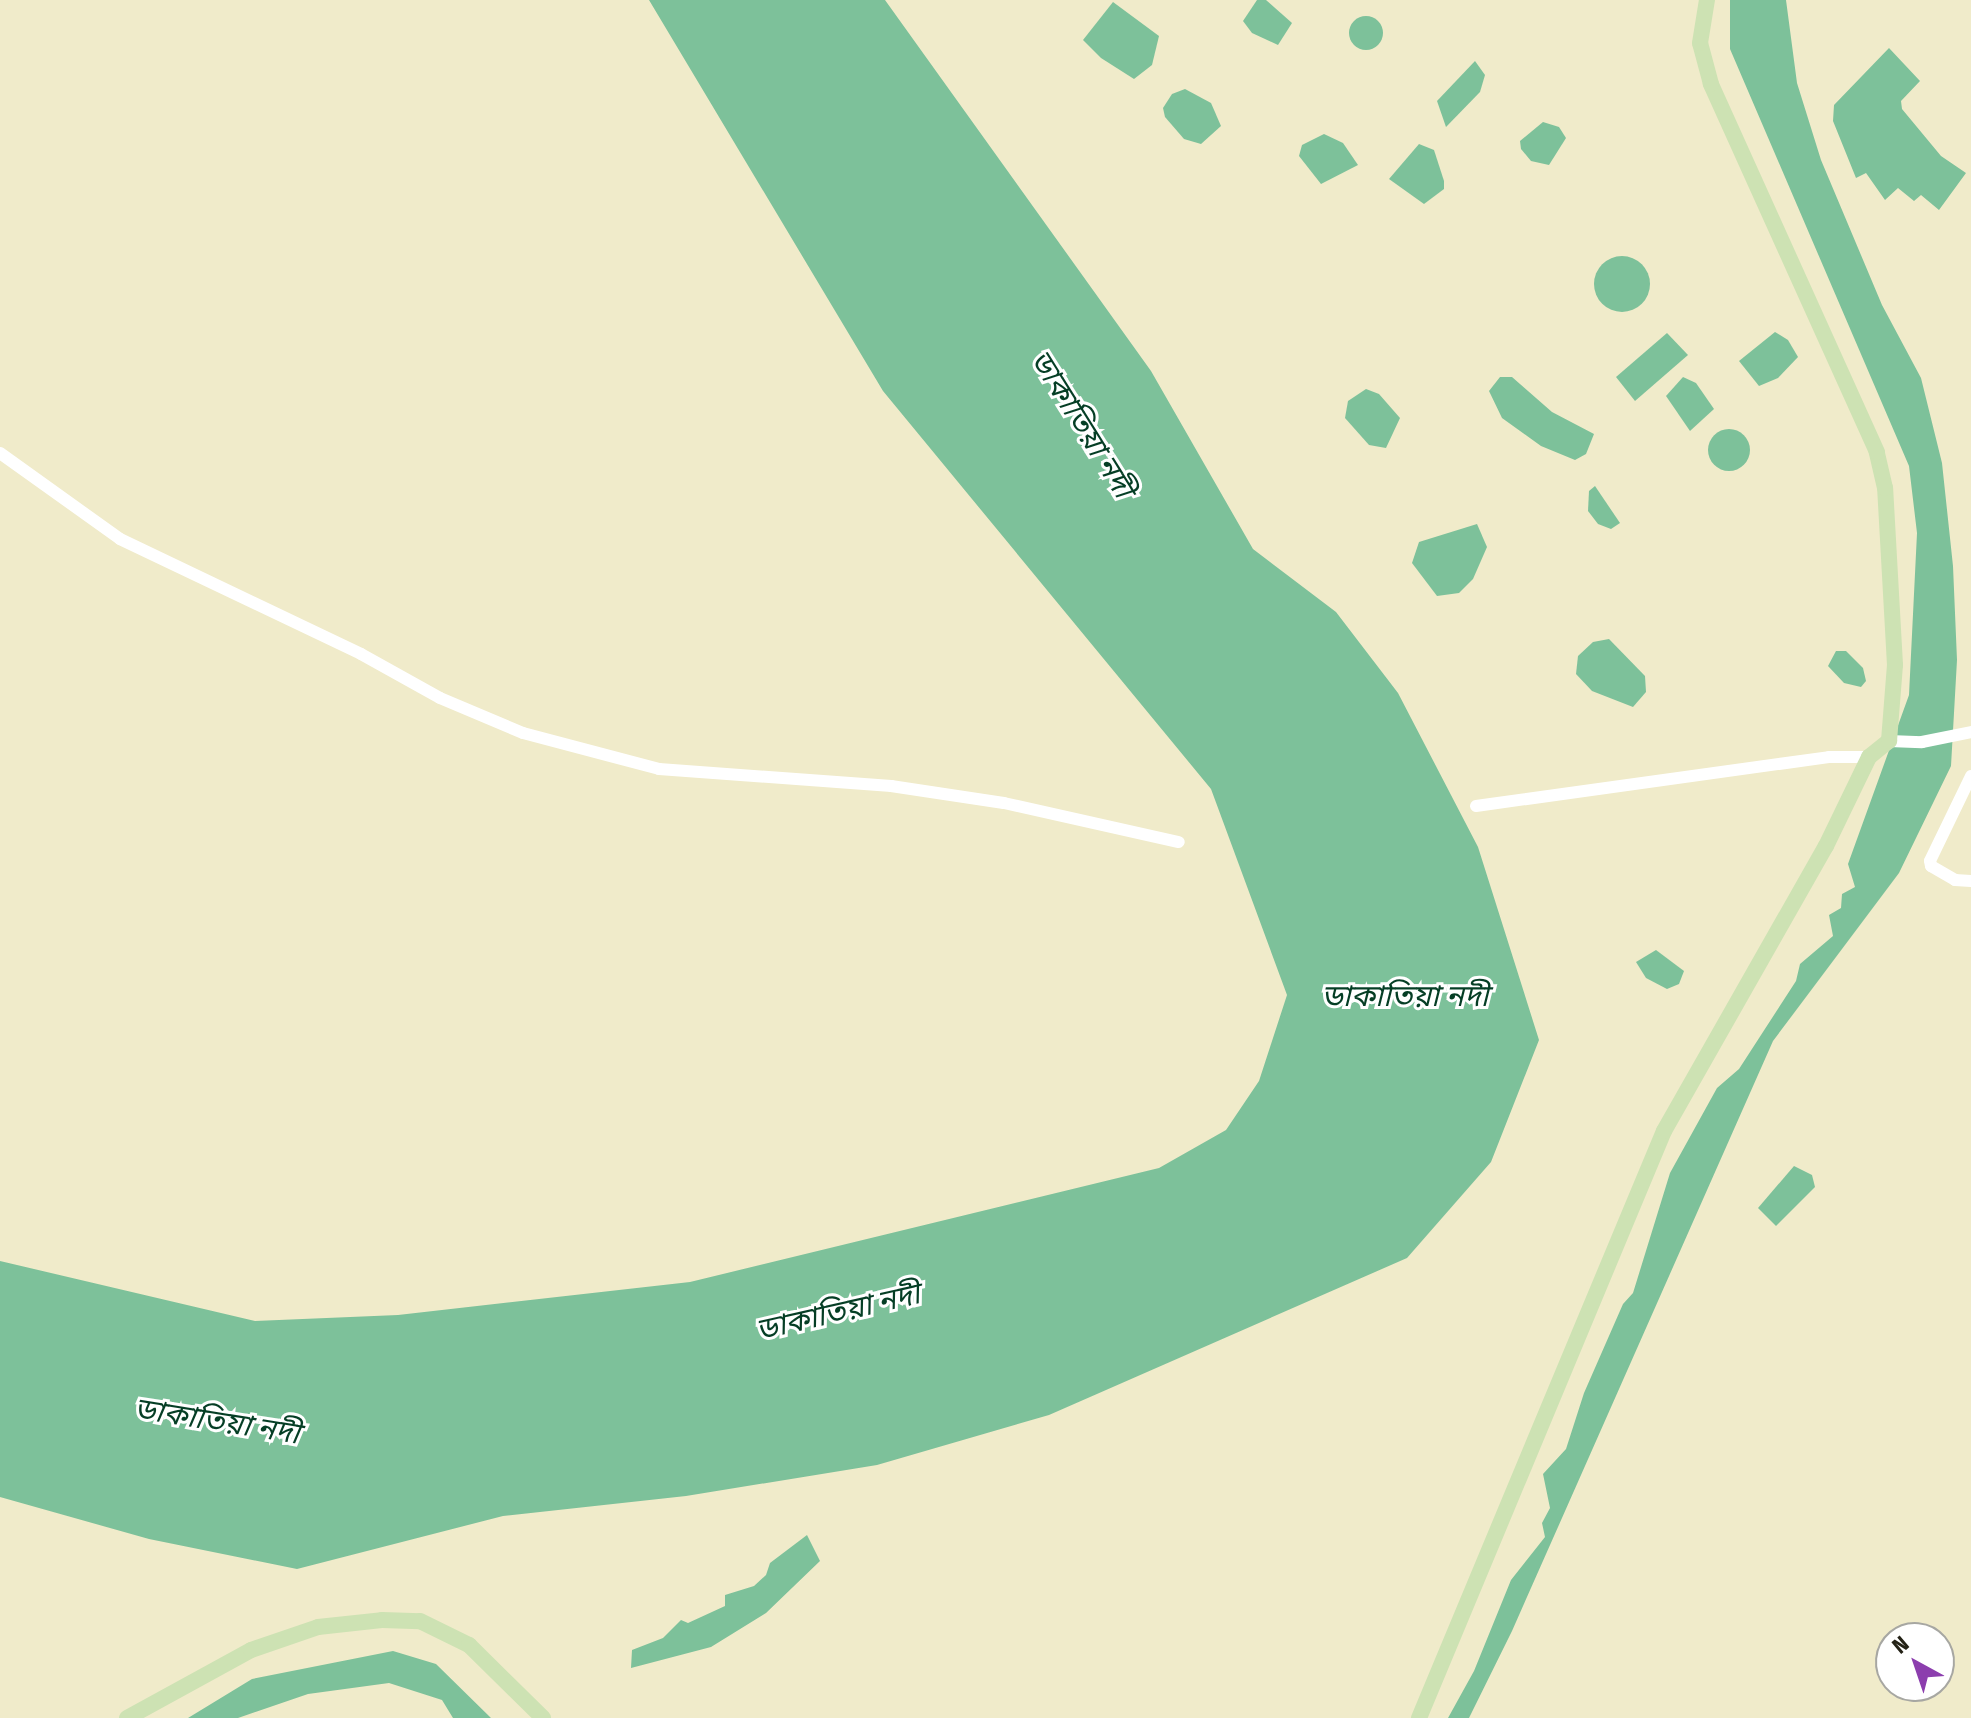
<!DOCTYPE html>
<meta charset="utf-8">
<style>
body{margin:0}
#map{position:relative;width:1971px;height:1718px;overflow:hidden;background:#f0ebca;font-family:"Fira Sans Condensed","Noto Sans Bengali",sans-serif}
div>[style]{position:absolute}
.water>*{inset:0;background:#7dc19a}
.round{border-radius:50%}
.minor>*{height:12px;margin:-6px;padding:0 6px;transform-origin:6px;border-radius:6px;background:#fff}
.major>*{height:16px;margin:-8px;padding:0 8px;transform-origin:8px;border-radius:8px;background:#cde2b3}
span{translate:-50% -50%;white-space:nowrap;text-align:center;line-height:1.15;-webkit-text-stroke:6px #fff;paint-order:stroke}
.water-label{font-size:30px;color:#053e25;font-style:italic}
.north{position:absolute;left:1875px;top:1622px;width:80px;height:80px;box-sizing:border-box;background:#fff;border:2px solid #a7a7a2;border-radius:50%;rotate:320deg;font-size:22px;font-weight:700;line-height:32px;text-align:center;color:#242216}
.north::after{content:'';display:block;margin:auto;width:28px;height:36px;background:#8c3eae;clip-path:polygon(50% 0,100% 100%,50% 72%,0 100%)}
</style>
<div id="map">
<div class="water">
<div style="clip-path:polygon(649px 0,885px 0,1151px 371px,1253px 549px,1336px 612px,1398px 693px,1478px 847px,1539px 1040px,1491px 1162px,1407px 1258px,1049px 1415px,877px 1465px,686px 1496px,503px 1516px,297px 1569px,149px 1539px,0 1497px,0 1261px,255px 1321px,398px 1315px,690px 1282px,1159px 1168px,1226px 1130px,1259px 1081px,1287px 995px,1211px 789px,883px 391px)"></div>
<div style="clip-path:polygon(1257px 0,1266px 0,1292px 23px,1278px 45px,1252px 33px,1243px 21px)"></div>
<div style="clip-path:polygon(1730px 0,1786px 0,1797px 83px,1821px 160px,1882px 305px,1921px 378px,1942px 463px,1953px 566px,1957px 660px,1951px 766px,1899px 873px,1773px 1041px,1512px 1631px,1469px 1718px,1448px 1718px,1474px 1671px,1511px 1580px,1545px 1537px,1542px 1523px,1550px 1508px,1543px 1474px,1566px 1449px,1584px 1393px,1623px 1304px,1633px 1293px,1670px 1173px,1717px 1088px,1739px 1069px,1796px 981px,1800px 964px,1833px 936px,1829px 915px,1841px 908px,1842px 894px,1855px 887px,1848px 864px,1909px 695px,1917px 533px,1909px 466px,1730px 49px)"></div>
<div style="clip-path:polygon(1113px 2px,1159px 36px,1152px 65px,1134px 79px,1101px 58px,1083px 40px)"></div>
<div class="round" style="left:1349px;top:16px;width:34px;height:34px"></div>
<div style="clip-path:polygon(1889px 48px,1920px 81px,1901px 101px,1902px 109px,1941px 156px,1966px 173px,1939px 210px,1921px 195px,1914px 201px,1898px 188px,1885px 200px,1866px 173px,1856px 178px,1833px 121px,1834px 105px)"></div>
<div style="clip-path:polygon(1475px 61px,1485px 75px,1480px 92px,1446px 127px,1437px 101px)"></div>
<div style="clip-path:polygon(1185px 89px,1211px 103px,1221px 126px,1201px 144px,1184px 139px,1165px 117px,1163px 108px,1172px 94px)"></div>
<div style="clip-path:polygon(1543px 122px,1559px 127px,1566px 138px,1549px 165px,1531px 161px,1521px 149px,1520px 141px)"></div>
<div style="clip-path:polygon(1324px 134px,1343px 143px,1358px 165px,1321px 184px,1299px 156px,1302px 145px)"></div>
<div style="clip-path:polygon(1419px 144px,1434px 150px,1444px 181px,1444px 189px,1424px 204px,1389px 179px)"></div>
<div class="round" style="left:1594px;top:256px;width:56px;height:56px"></div>
<div style="clip-path:polygon(1775px 332px,1788px 340px,1798px 357px,1778px 378px,1759px 386px,1739px 361px)"></div>
<div style="clip-path:polygon(1667px 333px,1688px 355px,1635px 401px,1616px 377px)"></div>
<div style="clip-path:polygon(1500px 377px,1512px 377px,1552px 412px,1594px 434px,1586px 454px,1575px 460px,1541px 446px,1502px 418px,1489px 391px)"></div>
<div style="clip-path:polygon(1683px 377px,1696px 383px,1714px 409px,1690px 431px,1666px 396px)"></div>
<div style="clip-path:polygon(1366px 389px,1379px 394px,1400px 418px,1386px 448px,1369px 445px,1345px 418px,1348px 401px)"></div>
<div class="round" style="left:1708px;top:429px;width:42px;height:42px"></div>
<div style="clip-path:polygon(1595px 486px,1620px 523px,1611px 529px,1598px 524px,1588px 511px,1589px 491px)"></div>
<div style="clip-path:polygon(1477px 524px,1487px 547px,1473px 579px,1459px 593px,1437px 596px,1412px 563px,1419px 542px)"></div>
<div style="clip-path:polygon(1609px 639px,1645px 676px,1646px 692px,1633px 707px,1592px 691px,1576px 674px,1578px 656px,1593px 642px)"></div>
<div style="clip-path:polygon(1836px 651px,1846px 651px,1863px 668px,1866px 681px,1861px 687px,1844px 683px,1828px 666px)"></div>
<div style="clip-path:polygon(1656px 950px,1684px 971px,1679px 984px,1667px 989px,1646px 978px,1636px 962px)"></div>
<div style="clip-path:polygon(1794px 1166px,1812px 1175px,1815px 1187px,1776px 1226px,1758px 1208px)"></div>
<div style="clip-path:polygon(807px 1535px,820px 1561px,766px 1613px,711px 1647px,631px 1668px,632px 1650px,663px 1638px,681px 1620px,688px 1623px,725px 1606px,725px 1595px,754px 1586px,766px 1575px,770px 1563px)"></div>
<div style="clip-path:polygon(393px 1651px,436px 1664px,491px 1718px,453px 1718px,442px 1700px,389px 1683px,308px 1694px,238px 1718px,188px 1718px,252px 1679px)"></div>
</div>
<div class="minor">
<div style="left:0;top:453px;width:148px;rotate:35.6deg"></div>
<div style="left:120px;top:539px;width:267px;rotate:25.5deg"></div>
<div style="left:361px;top:654px;width:90px;rotate:29.1deg"></div>
<div style="left:440px;top:698px;width:90px;rotate:22.9deg"></div>
<div style="left:523px;top:733px;width:141px;rotate:14.8deg"></div>
<div style="left:659px;top:769px;width:233px;rotate:4.2deg"></div>
<div style="left:891px;top:786px;width:114px;rotate:8.6deg"></div>
<div style="left:1004px;top:803px;width:179px;rotate:12.6deg"></div>
<div style="left:1889px;top:741px;width:33px;rotate:2deg"></div>
<div style="left:1922px;top:742px;width:50px;rotate:-11.5deg"></div>
<div style="left:1971px;top:776px;width:94px;rotate:115.8deg"></div>
<div style="left:1930px;top:861px;width:5px;rotate:79deg"></div>
<div style="left:1931px;top:866px;width:28px;rotate:30deg"></div>
<div style="left:1955px;top:880px;width:16px;rotate:4deg"></div>
<div style="left:1476px;top:806px;width:356px;rotate:-7.9deg"></div>
<div style="left:1829px;top:757px;width:40px"></div>
</div>
<div class="major">
<div style="left:127px;top:1718px;width:141px;rotate:-28.7deg"></div>
<div style="left:251px;top:1650px;width:71px;rotate:-18.9deg"></div>
<div style="left:318px;top:1627px;width:64px;rotate:-6.2deg"></div>
<div style="left:382px;top:1620px;width:38px;rotate:2deg"></div>
<div style="left:420px;top:1621px;width:55px;rotate:26.1deg"></div>
<div style="left:469px;top:1645px;width:104px;rotate:44.6deg"></div>
<div style="left:1419px;top:1718px;width:636px;rotate:-67.35deg"></div>
<div style="left:1664px;top:1131px;width:328px;rotate:-60.4deg"></div>
<div style="left:1826px;top:846px;width:99px;rotate:-64.2deg"></div>
<div style="left:1869px;top:757px;width:26px;rotate:-39deg"></div>
<div style="left:1889px;top:741px;width:76px;rotate:-85.5deg"></div>
<div style="left:1895px;top:665px;width:177px;rotate:-93.2deg"></div>
<div style="left:1885px;top:488px;width:37px;rotate:-103deg"></div>
<div style="left:1877px;top:452px;width:404px;rotate:-114.3deg"></div>
<div style="left:1711px;top:84px;width:42px;rotate:-105deg"></div>
<div style="left:1700px;top:43px;width:44px;rotate:-80.8deg"></div>
</div>
<div class="water-label">
<span style="left:1082px;top:424px;rotate:58deg">ডাকাতিয়া নদী</span>
<span style="left:1405px;top:996px">ডাকাতিয়া নদী</span>
<span style="left:838px;top:1312px;rotate:-13deg">ডাকাতিয়া নদী</span>
<span style="left:217px;top:1421px;rotate:9deg">ডাকাতিয়া নদী</span>
</div>
<div class="north">N</div>
</div>
